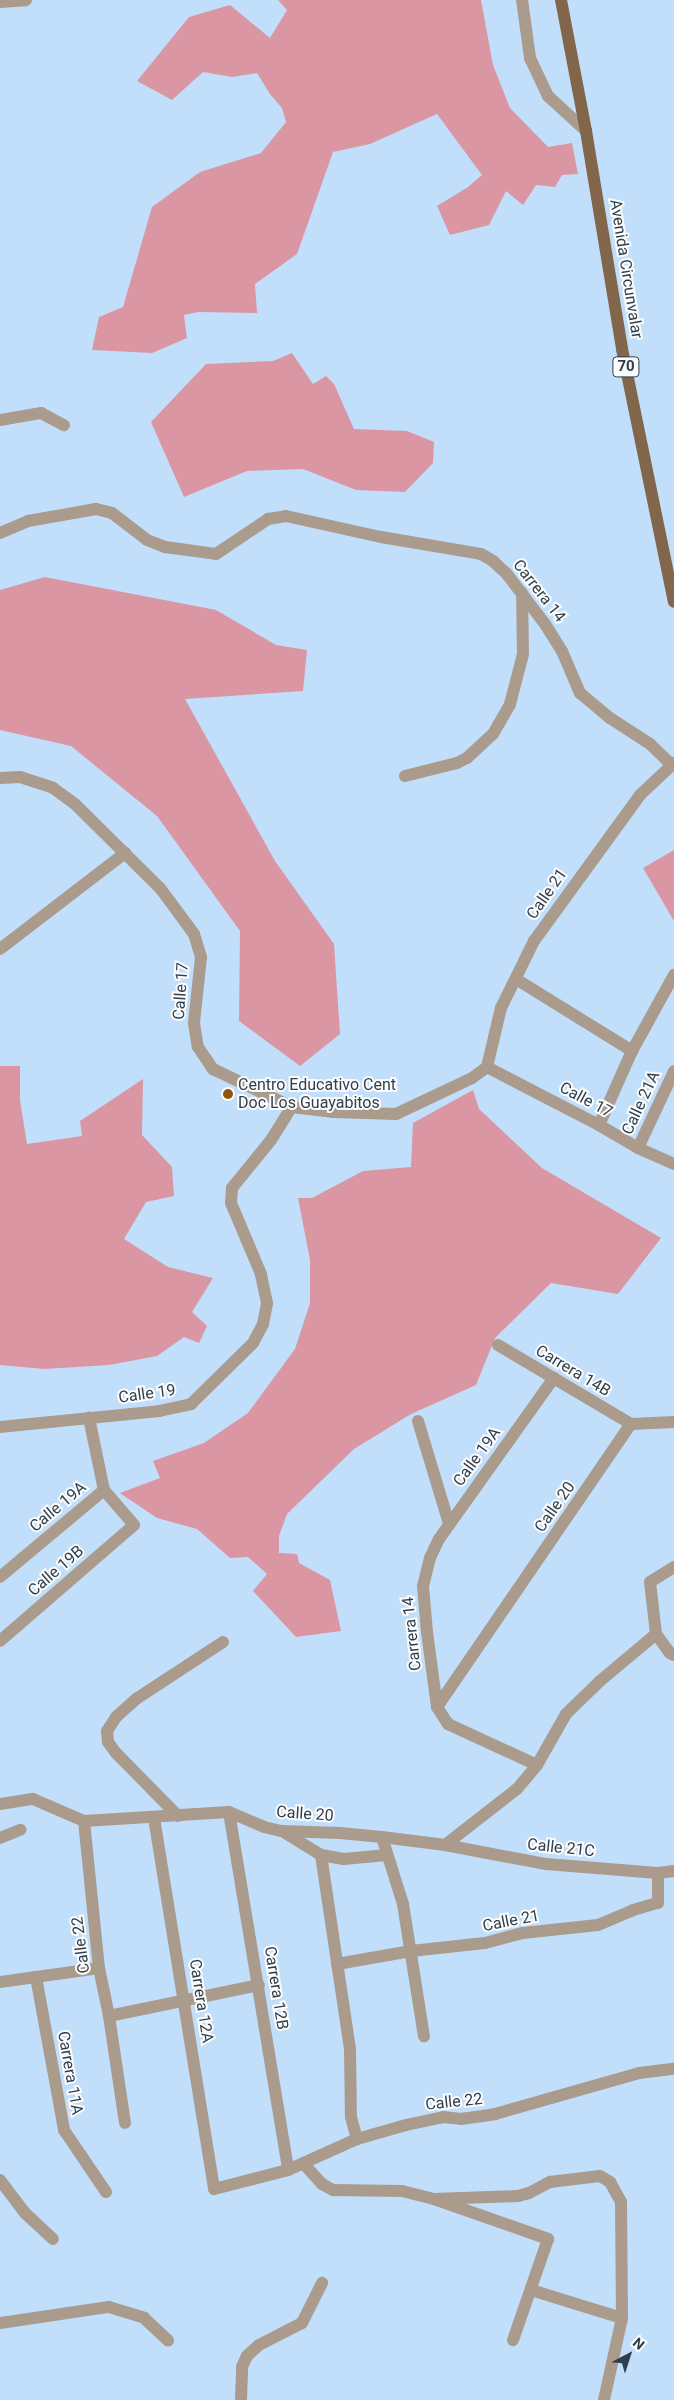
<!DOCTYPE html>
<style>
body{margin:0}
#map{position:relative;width:674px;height:2400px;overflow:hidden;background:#c1dffa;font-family:Roboto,sans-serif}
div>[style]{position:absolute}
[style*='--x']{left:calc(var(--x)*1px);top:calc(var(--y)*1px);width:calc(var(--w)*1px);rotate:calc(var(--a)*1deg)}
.green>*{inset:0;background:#da96a3}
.minor>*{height:12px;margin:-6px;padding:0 6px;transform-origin:6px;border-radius:6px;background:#ab9b8d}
.primary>*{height:12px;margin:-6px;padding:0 6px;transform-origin:6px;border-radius:6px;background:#82664b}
.dots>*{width:14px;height:14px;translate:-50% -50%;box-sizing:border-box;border:2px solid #fcfcfc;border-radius:50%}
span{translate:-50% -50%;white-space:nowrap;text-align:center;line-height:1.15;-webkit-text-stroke:4px #fcfcfc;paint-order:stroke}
.shield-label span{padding:1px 4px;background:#fcfcfc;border:1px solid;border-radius:4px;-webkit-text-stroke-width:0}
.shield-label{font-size:15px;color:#2f3f4c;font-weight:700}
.street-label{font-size:16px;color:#2f3f4c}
.poi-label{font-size:16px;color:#2f3f4c}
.left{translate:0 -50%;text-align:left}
.north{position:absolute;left:604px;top:2330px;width:50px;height:50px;-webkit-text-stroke:4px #fcfcfc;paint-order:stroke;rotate:40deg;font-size:14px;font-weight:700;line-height:20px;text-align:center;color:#2f3f4c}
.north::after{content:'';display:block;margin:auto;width:18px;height:22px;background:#2f3f4c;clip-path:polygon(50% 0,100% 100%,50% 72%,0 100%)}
</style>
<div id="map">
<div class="green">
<div style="clip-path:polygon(278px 0,481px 0,493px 65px,510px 108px,548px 147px,572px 143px,578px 174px,562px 175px,555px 187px,536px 185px,523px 205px,506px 191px,489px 225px,450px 235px,437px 206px,468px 187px,482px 175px,437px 114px,370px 144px,333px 152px,297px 254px,255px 284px,257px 313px,198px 312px,184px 315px,187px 338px,152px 353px,92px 350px,99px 317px,123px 307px,152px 207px,200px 172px,261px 153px,286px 122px,282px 108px,270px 94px,257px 73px,232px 77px,203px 72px,172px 100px,137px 81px,189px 17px,230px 5px,270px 38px,287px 10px)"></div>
<div style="clip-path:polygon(292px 353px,313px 384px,326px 376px,334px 384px,354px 429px,407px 431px,434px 442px,433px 463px,405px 492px,356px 490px,303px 469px,247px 471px,184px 497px,151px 422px,206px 364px,273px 361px)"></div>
<div style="clip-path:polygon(45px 577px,216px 610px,276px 645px,307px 650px,303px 691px,185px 699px,275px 861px,334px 944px,340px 1034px,300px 1066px,239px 1021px,240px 931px,157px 816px,71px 746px,0 730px,0 590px)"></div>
<div style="clip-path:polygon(674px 850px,674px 921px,643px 868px)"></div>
<div style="clip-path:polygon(0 1066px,20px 1066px,20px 1100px,27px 1144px,82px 1136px,80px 1121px,143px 1079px,142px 1135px,172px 1167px,174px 1196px,146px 1202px,124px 1239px,168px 1267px,213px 1278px,192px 1312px,207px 1326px,199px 1343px,184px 1337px,157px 1356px,109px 1365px,44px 1369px,0 1365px)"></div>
<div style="clip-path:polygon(473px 1090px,479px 1109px,542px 1168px,661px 1238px,618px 1294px,551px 1283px,495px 1338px,476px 1385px,411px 1414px,354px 1449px,287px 1514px,279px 1536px,279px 1553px,297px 1554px,299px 1563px,330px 1580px,341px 1631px,296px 1637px,253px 1591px,267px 1574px,248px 1557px,230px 1558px,197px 1529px,157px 1518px,120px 1493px,160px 1478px,153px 1461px,204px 1443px,248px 1413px,295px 1349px,310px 1303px,310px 1260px,298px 1198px,312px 1198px,363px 1171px,411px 1167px,413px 1123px)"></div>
</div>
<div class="minor">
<div style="--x:522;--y:0;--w:59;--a:82.1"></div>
<div style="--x:530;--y:58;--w:42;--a:64.7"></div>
<div style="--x:548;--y:96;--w:52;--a:42.6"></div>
<div style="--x:0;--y:2;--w:26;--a:-4"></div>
<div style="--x:0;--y:420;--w:42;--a:-9.7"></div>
<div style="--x:41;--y:413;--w:26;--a:28"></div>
<div style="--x:0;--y:533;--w:30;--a:-23"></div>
<div style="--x:28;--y:521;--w:69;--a:-10"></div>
<div style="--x:96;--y:509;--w:16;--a:14"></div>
<div style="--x:112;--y:513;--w:44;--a:37.6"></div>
<div style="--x:147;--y:540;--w:19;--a:21"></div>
<div style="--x:165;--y:547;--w:51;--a:7.8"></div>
<div style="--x:216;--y:554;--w:63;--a:-33.9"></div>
<div style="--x:268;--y:519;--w:18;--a:-9"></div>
<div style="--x:286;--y:516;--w:97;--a:12.5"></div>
<div style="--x:381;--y:537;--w:101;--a:9.6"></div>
<div style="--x:481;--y:554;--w:14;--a:30"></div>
<div style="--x:493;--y:561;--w:18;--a:43"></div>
<div style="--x:506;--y:573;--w:64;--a:52.6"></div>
<div style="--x:545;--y:624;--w:32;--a:58"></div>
<div style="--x:562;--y:651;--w:46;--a:66.8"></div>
<div style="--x:580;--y:693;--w:39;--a:40"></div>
<div style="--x:610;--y:718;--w:48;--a:33"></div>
<div style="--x:650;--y:744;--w:29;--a:44"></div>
<div style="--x:405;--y:776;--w:54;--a:-14"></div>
<div style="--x:457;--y:763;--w:11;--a:-27"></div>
<div style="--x:467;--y:758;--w:35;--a:-43"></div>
<div style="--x:493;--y:734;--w:34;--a:-60"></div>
<div style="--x:510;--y:704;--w:52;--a:-75.4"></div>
<div style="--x:523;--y:654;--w:61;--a:-90.9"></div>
<div style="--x:0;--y:778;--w:20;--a:-3"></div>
<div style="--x:20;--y:777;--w:35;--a:18"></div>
<div style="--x:53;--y:788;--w:27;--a:36"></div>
<div style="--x:75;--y:804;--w:120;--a:44.7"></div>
<div style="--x:160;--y:888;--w:57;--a:53.5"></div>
<div style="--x:194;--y:934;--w:24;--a:73"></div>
<div style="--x:201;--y:957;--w:66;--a:96.1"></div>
<div style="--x:194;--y:1023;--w:24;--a:81"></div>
<div style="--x:198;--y:1047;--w:27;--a:56"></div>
<div style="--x:213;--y:1069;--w:88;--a:25.7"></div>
<div style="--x:292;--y:1107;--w:42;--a:6.8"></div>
<div style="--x:334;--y:1112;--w:62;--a:1.8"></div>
<div style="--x:396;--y:1114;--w:84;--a:-25.3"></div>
<div style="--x:472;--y:1078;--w:19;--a:-36"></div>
<div style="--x:487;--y:1067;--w:126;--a:27.4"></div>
<div style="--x:599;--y:1125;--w:45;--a:30.5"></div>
<div style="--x:638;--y:1148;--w:39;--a:24"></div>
<div style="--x:0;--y:949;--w:158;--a:-37.5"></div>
<div style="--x:516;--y:979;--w:137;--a:31.8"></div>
<div style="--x:487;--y:1067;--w:61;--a:-76.7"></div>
<div style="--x:501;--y:1008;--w:75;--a:-63.8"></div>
<div style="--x:534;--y:941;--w:180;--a:-54"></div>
<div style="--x:640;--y:795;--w:47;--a:-43.3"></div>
<div style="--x:599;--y:1125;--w:81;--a:-66"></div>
<div style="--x:632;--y:1051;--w:87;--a:-61.1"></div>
<div style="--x:638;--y:1148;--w:85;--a:-64.9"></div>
<div style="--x:498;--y:1345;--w:155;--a:30.7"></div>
<div style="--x:418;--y:1421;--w:108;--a:73.2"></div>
<div style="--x:631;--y:1424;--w:43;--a:-2.7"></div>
<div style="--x:0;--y:1427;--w:160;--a:-5.7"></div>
<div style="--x:159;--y:1411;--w:33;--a:-12"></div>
<div style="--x:191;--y:1404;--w:87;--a:-44.5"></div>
<div style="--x:253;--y:1343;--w:21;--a:-62"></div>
<div style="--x:263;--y:1324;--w:21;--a:-79"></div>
<div style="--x:267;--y:1303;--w:30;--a:-102"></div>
<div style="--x:261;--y:1274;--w:77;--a:-112.9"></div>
<div style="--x:231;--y:1203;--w:15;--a:-86"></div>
<div style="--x:232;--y:1188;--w:62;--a:-50.9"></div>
<div style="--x:271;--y:1140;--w:39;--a:-58"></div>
<div style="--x:674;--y:1567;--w:28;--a:148"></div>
<div style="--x:650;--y:1582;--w:52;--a:83.4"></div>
<div style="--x:656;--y:1634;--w:24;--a:54"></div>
<div style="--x:670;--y:1653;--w:4;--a:27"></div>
<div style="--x:0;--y:1577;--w:136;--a:-39.9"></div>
<div style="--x:0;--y:1641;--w:177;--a:-40.9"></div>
<div style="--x:134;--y:1525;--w:46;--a:-130.6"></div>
<div style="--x:104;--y:1490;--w:74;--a:-101.8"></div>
<div style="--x:437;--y:1707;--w:343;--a:-55.6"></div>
<div style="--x:537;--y:1765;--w:98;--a:-155.3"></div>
<div style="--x:448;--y:1724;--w:20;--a:-123"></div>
<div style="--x:437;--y:1707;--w:76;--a:-97.6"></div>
<div style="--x:427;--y:1632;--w:46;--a:-95"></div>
<div style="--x:423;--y:1586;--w:29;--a:-76"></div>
<div style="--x:430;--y:1558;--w:21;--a:-65"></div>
<div style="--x:439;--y:1539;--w:198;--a:-54.5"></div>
<div style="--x:0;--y:1804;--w:33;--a:-9"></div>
<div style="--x:33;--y:1799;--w:56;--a:23.3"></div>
<div style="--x:84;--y:1821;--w:145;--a:-3.6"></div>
<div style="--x:229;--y:1812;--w:38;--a:23"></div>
<div style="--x:264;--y:1827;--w:18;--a:13"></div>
<div style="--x:282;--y:1831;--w:58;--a:2"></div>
<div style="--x:340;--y:1833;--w:42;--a:5.4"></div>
<div style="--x:382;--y:1837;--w:70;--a:72.6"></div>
<div style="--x:403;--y:1904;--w:134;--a:81"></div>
<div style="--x:229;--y:1812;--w:363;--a:80.6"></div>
<div style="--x:178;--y:1816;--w:88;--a:-134.5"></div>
<div style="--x:116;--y:1753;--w:14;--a:-126"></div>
<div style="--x:108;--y:1742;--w:11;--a:-95"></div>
<div style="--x:107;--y:1731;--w:17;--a:-57"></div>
<div style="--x:116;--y:1717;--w:27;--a:-42"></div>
<div style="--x:136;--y:1699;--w:104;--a:-33.2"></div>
<div style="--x:154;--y:1818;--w:376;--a:80.8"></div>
<div style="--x:214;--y:2189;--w:76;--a:-14.4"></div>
<div style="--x:288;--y:2170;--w:76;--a:-24.2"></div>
<div style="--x:357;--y:2139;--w:51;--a:-15.9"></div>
<div style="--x:406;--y:2125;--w:38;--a:-12"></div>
<div style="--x:443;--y:2117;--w:18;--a:6"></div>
<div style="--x:461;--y:2119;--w:34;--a:-8"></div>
<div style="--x:495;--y:2114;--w:150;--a:-15.9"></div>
<div style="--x:639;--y:2073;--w:35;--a:-7"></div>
<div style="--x:84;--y:1821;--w:148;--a:84.2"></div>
<div style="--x:99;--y:1968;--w:49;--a:78.2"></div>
<div style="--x:109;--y:2016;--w:108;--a:81.5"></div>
<div style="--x:282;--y:1831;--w:46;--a:31.6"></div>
<div style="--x:321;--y:1855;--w:23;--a:10"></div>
<div style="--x:344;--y:1859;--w:43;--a:-5.3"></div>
<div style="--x:382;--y:1837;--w:64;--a:7.2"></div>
<div style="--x:445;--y:1845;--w:103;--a:10.7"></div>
<div style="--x:546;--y:1864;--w:112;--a:4.6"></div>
<div style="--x:658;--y:1873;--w:16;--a:-7"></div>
<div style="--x:0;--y:1838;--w:22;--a:-22"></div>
<div style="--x:445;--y:1845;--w:91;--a:-37.9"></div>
<div style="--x:517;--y:1789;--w:31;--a:-50"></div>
<div style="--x:537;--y:1765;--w:59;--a:-60.4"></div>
<div style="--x:566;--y:1714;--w:47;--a:-44.1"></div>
<div style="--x:600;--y:1681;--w:73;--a:-40"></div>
<div style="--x:321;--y:1855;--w:196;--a:81.5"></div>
<div style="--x:350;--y:2049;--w:68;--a:89.2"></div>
<div style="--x:351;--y:2117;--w:23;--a:75"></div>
<div style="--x:337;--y:1964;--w:75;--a:-10"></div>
<div style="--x:411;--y:1951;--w:74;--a:-6.2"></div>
<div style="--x:485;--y:1943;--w:39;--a:-15"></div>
<div style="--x:523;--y:1933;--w:75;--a:-6.1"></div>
<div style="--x:598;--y:1925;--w:38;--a:-23"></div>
<div style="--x:633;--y:1910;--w:26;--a:-16"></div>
<div style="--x:658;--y:1903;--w:30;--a:-90"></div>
<div style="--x:36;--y:1977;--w:156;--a:79.6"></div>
<div style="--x:64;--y:2130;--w:75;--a:55.9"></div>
<div style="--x:0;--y:1982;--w:100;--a:-8"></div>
<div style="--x:109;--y:2016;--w:153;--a:-11.7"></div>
<div style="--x:303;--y:2163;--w:28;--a:48"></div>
<div style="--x:322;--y:2184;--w:13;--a:29"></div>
<div style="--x:333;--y:2190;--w:69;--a:0.8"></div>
<div style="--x:402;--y:2191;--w:33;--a:14"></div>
<div style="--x:434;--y:2199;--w:121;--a:19.3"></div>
<div style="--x:548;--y:2239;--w:107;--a:109.1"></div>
<div style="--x:0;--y:2180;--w:41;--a:52.9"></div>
<div style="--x:25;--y:2213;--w:38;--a:43"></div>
<div style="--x:434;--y:2199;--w:84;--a:-2"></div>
<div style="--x:518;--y:2196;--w:11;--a:-15"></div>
<div style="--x:529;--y:2193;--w:24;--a:-28"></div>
<div style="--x:550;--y:2182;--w:50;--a:-6.8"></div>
<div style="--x:600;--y:2176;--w:12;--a:31"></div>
<div style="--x:610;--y:2182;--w:23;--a:61"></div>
<div style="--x:621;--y:2202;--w:116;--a:89.5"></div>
<div style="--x:622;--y:2318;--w:84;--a:102.4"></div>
<div style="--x:531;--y:2290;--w:95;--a:17.1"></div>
<div style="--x:0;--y:2323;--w:110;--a:-8.4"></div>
<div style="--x:109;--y:2307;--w:37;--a:17"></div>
<div style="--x:144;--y:2318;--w:33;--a:43"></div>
<div style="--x:241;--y:2400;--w:33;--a:-88"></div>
<div style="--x:242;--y:2367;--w:12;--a:-66"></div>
<div style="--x:247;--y:2356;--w:16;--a:-43"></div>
<div style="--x:259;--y:2345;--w:48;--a:-27.1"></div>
<div style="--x:302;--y:2323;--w:45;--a:-63.4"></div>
</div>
<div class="primary">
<div style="--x:561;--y:0;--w:133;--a:79.2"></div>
<div style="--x:586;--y:131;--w:221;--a:80.6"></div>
<div style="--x:622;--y:349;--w:258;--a:78.4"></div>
</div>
<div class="dots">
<div style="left:228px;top:1094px;background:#8e560c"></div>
</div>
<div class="shield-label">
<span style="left:626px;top:367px">70</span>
</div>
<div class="street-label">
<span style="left:626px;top:269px;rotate:81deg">Avenida Circunvalar</span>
<span style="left:539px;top:591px;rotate:52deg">Carrera 14</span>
<span style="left:547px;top:894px;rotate:-55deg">Calle 21</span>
<span style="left:181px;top:991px;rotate:-86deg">Calle 17</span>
<span style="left:586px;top:1100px;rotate:28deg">Calle 17</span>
<span style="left:641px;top:1103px;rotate:-65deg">Calle 21A</span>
<span style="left:573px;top:1371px;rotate:31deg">Carrera 14B</span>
<span style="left:147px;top:1394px;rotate:-8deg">Calle 19</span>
<span style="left:477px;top:1457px;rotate:-54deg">Calle 19A</span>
<span style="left:58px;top:1507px;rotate:-40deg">Calle 19A</span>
<span style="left:555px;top:1507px;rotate:-55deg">Calle 20</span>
<span style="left:56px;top:1571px;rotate:-41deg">Calle 19B</span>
<span style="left:412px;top:1634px;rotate:-96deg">Carrera 14</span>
<span style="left:305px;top:1814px;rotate:4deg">Calle 20</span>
<span style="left:561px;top:1848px;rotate:6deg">Calle 21C</span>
<span style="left:511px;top:1921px;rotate:-11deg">Calle 21</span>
<span style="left:81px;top:1945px;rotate:-97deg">Calle 22</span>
<span style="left:276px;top:1988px;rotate:81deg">Carrera 12B</span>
<span style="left:201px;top:2001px;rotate:81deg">Carrera 12A</span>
<span style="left:70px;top:2073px;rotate:80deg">Carrera 11A</span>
<span style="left:454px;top:2102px;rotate:-6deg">Calle 22</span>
</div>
<div class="poi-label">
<span class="left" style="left:238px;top:1094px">Centro Educativo Cent<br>Doc Los Guayabitos</span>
</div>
<div class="north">N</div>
</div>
